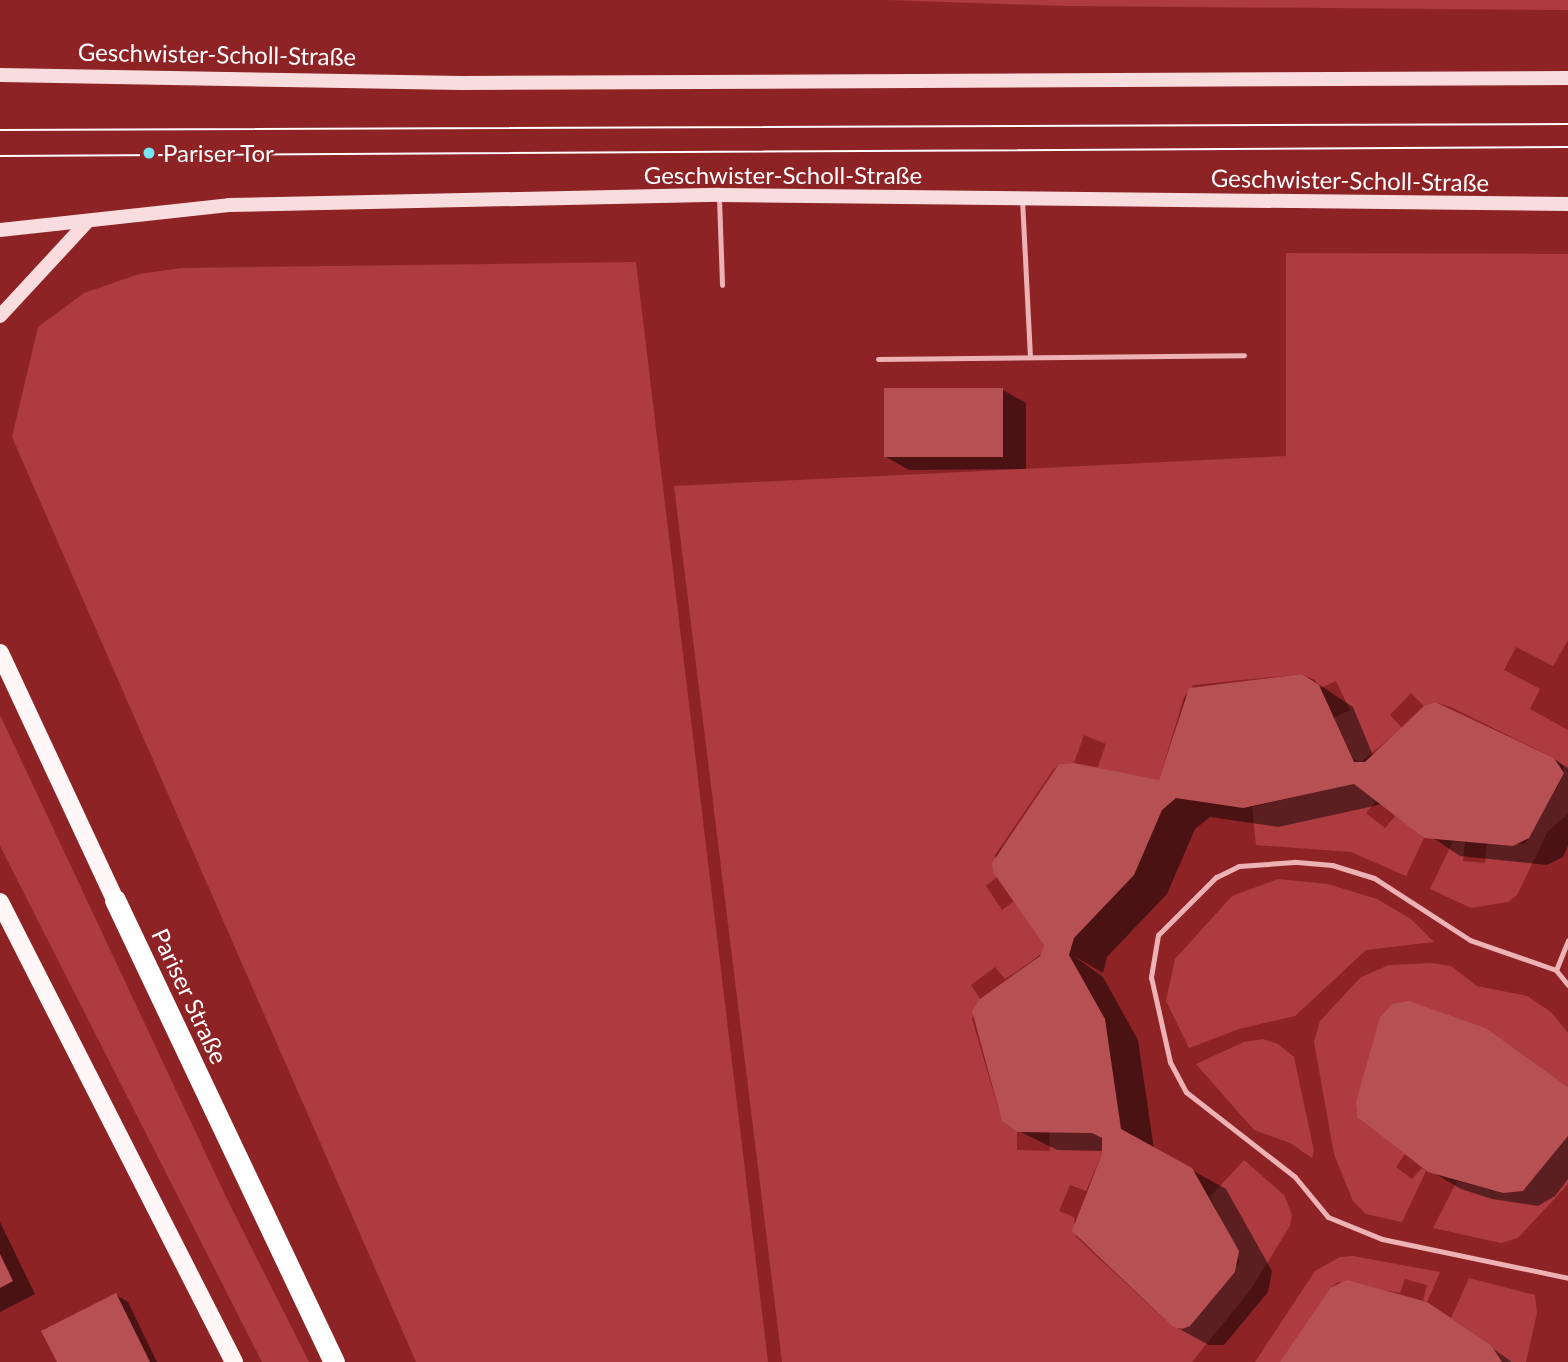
<!DOCTYPE html>
<meta charset="utf-8">
<style>
body{margin:0}
#map{position:relative;width:1568px;height:1362px;overflow:hidden;background:#8e2326;font-family:Lato,sans-serif}
div>[style]{position:absolute}
[style*='--x']{left:calc(var(--x)*1px);top:calc(var(--y)*1px);width:calc(var(--w)*1px);rotate:calc(var(--a)*1deg)}
.green>*{inset:0;background:#ad3b3f}
.shadow>*{inset:0;background:#0007}
.building>*{inset:0;background:#b75053;transform-origin:0 0}
.lane>*{height:5px;margin:-2.5px;padding:0 2.5px;transform-origin:2.5px;border-radius:2.5px;background:#ecb2b4}
.secondary>*{height:14px;margin:-7px;padding:0 7px;transform-origin:7px;border-radius:7px;background:#f9ddde}
.primary>*{height:18px;margin:-9px;padding:0 9px;transform-origin:9px;border-radius:9px;background:#fff7f7}
.highway>*{height:21px;margin:-10.5px;padding:0 10.5px;transform-origin:10.5px;border-radius:10.5px;background:#fff}
.tram>*{height:2px;margin:-1px;padding:0 1px;transform-origin:1px;border-radius:1px;background:#fff}
.dots>*{width:19px;height:19px;translate:-50% -50%;box-sizing:border-box;border:4px solid #8e2326;border-radius:50%}
span{translate:-50% -50%;white-space:nowrap;text-align:center;line-height:1.15;-webkit-text-stroke:5px #8e2326;paint-order:stroke}
.street-label{font-size:24px;color:#fff}
.poi-label{font-size:24px;color:#fff}
.left{translate:0 -50%;text-align:left}
</style>
<div id="map">
<div class="green">
<div style="clip-path:polygon(886px 0,1568px 0,1568px 10px,1067px 6px)"></div>
<div style="clip-path:polygon(1286px 253px,1568px 254px,1568px 640px,1553px 666px,1516px 647px,1504px 670px,1540px 689px,1530px 709px,1568px 730px,1568px 814px,1548px 831px,1517px 895px,1508px 902px,1471px 908px,1430px 889px,1453px 841px,1465px 842px,1463px 861px,1485px 863px,1487px 844px,1525px 844px,1562px 778px,1564px 767px,1554px 758px,1451px 707px,1435px 702px,1424px 706px,1411px 693px,1390px 715px,1402px 728px,1360px 763px,1349px 755px,1333px 718px,1350px 710px,1336px 681px,1320px 688px,1315px 680px,1302px 674px,1193px 685px,1184px 697px,1159px 780px,1097px 769px,1106px 744px,1084px 735px,1074px 763px,1059px 764px,1053px 770px,995px 855px,997px 877px,986px 886px,1002px 910px,1014px 901px,1044px 945px,1040px 956px,1005px 979px,995px 967px,971px 985px,980px 999px,972px 1019px,1002px 1121px,1017px 1132px,1017px 1150px,1050px 1151px,1049px 1132px,1092px 1133px,1102px 1138px,1102px 1154px,1086px 1191px,1070px 1185px,1059px 1211px,1074px 1217px,1076px 1237px,1173px 1327px,1190px 1326px,1240px 1262px,1210px 1197px,1244px 1160px,1284px 1195px,1292px 1215px,1290px 1226px,1251px 1289px,1192px 1362px,782px 1362px,674px 486px,1286px 456px)"></div>
<div style="clip-path:polygon(636px 262px,768px 1362px,416px 1362px,12px 437px,38px 327px,84px 293px,139px 274px,181px 268px)"></div>
<div style="clip-path:polygon(0 715px,227px 1199px,309px 1362px,262px 1362px,0 846px)"></div>
<div style="clip-path:polygon(1354px 784px,1377px 800px,1366px 813px,1385px 828px,1396px 815px,1424px 838px,1406px 876px,1351px 852px,1256px 845px,1252px 807px)"></div>
<div style="clip-path:polygon(1278px 879px,1328px 884px,1377px 899px,1411px 919px,1434px 942px,1366px 950px,1295px 1016px,1239px 1029px,1189px 1048px,1166px 1001px,1175px 959px,1232px 896px)"></div>
<div style="clip-path:polygon(1431px 963px,1451px 966px,1477px 986px,1527px 996px,1551px 1012px,1568px 1033px,1568px 1087px,1486px 1028px,1411px 1002px,1392px 1004px,1380px 1017px,1356px 1109px,1362px 1121px,1405px 1154px,1396px 1167px,1412px 1179px,1422px 1168px,1426px 1171px,1402px 1222px,1366px 1214px,1353px 1201px,1334px 1154px,1314px 1042px,1320px 1021px,1361px 977px,1389px 965px)"></div>
<div style="clip-path:polygon(1263px 1039px,1278px 1044px,1294px 1057px,1314px 1151px,1312px 1158px,1290px 1143px,1254px 1130px,1196px 1064px,1244px 1042px)"></div>
<div style="clip-path:polygon(1568px 1136px,1568px 1184px,1518px 1238px,1501px 1243px,1433px 1228px,1457px 1181px,1503px 1193px,1523px 1191px)"></div>
<div style="clip-path:polygon(1353px 1256px,1440px 1272px,1427px 1302px,1423px 1300px,1427px 1285px,1405px 1279px,1400px 1293px,1338px 1282px,1330px 1288px,1281px 1362px,1255px 1362px,1315px 1271px,1340px 1257px)"></div>
<div style="clip-path:polygon(1469px 1278px,1535px 1295px,1537px 1313px,1526px 1362px,1502px 1362px,1491px 1345px,1451px 1318px)"></div>
</div>
<div class="shadow">
<div style="clip-path:polygon(1003px 390px,1026px 403px,1026px 469px,909px 470px,886px 457px,885px 391px)"></div>
<div style="clip-path:polygon(1309px 678px,1353px 707px,1374px 758px,1554px 759px,1568px 768px,1568px 846px,1563px 857px,1547px 865px,1460px 856px,1383px 804px,1278px 827px,1210px 817px,1195px 829px,1167px 894px,1107px 957px,1103px 973px,1074px 956px,1103px 977px,1138px 1040px,1154px 1149px,1226px 1189px,1272px 1271px,1268px 1292px,1224px 1345px,1209px 1345px,1174px 1326px,1104px 1151px,1057px 1150px,1009px 1126px,974px 1019px,976px 1005px,1045px 951px,1042px 937px,995px 871px,996px 856px,1060px 766px,1160px 782px,1185px 698px,1194px 687px)"></div>
<div style="clip-path:polygon(1495px 1036px,1568px 1088px,1568px 1179px,1555px 1196px,1538px 1206px,1492px 1199px,1461px 1189px,1427px 1169px)"></div>
<div style="clip-path:polygon(0 1222px,35px 1294px,0 1312px)"></div>
<div style="clip-path:polygon(116px 1295px,128px 1302px,157px 1362px,59px 1362px)"></div>
<div style="clip-path:polygon(1472px 1334px,1512px 1362px,1285px 1362px)"></div>
</div>
<div class="building">
<div style="left:1003px;top:388px;width:69px;height:119px;rotate:90deg"></div>
<div style="clip-path:polygon(1302px 674px,1319px 685px,1354px 762px,1365px 762px,1424px 706px,1435px 702px,1554px 758px,1564px 773px,1529px 838px,1513px 846px,1424px 838px,1354px 784px,1243px 808px,1176px 798px,1162px 810px,1134px 875px,1074px 938px,1069px 955px,1105px 1019px,1121px 1129px,1192px 1168px,1239px 1251px,1235px 1272px,1190px 1326px,1182px 1329px,1173px 1327px,1072px 1231px,1102px 1154px,1102px 1138px,1092px 1133px,1017px 1132px,1002px 1121px,972px 1011px,980px 999px,1040px 956px,1044px 945px,993px 872px,992px 863px,1059px 764px,1074px 763px,1159px 780px,1189px 688px)"></div>
<div style="clip-path:polygon(1409px 1001px,1486px 1028px,1568px 1087px,1568px 1136px,1523px 1191px,1503px 1193px,1428px 1172px,1357px 1117px,1356px 1102px,1380px 1017px,1392px 1004px)"></div>
<div style="clip-path:polygon(0 1254px,13px 1281px,0 1288px)"></div>
<div style="clip-path:polygon(1347px 1280px,1427px 1302px,1491px 1345px,1502px 1362px,1280px 1362px,1330px 1288px)"></div>
<div style="clip-path:polygon(116px 1293px,150px 1362px,57px 1362px,41px 1331px)"></div>
</div>
<div class="lane">
<div style="--x:719;--y:198;--w:87;--a:88"></div>
<div style="--x:1022;--y:199;--w:158;--a:87.1"></div>
<div style="--x:878;--y:359;--w:366;--a:-0.6"></div>
<div style="--x:1556;--y:970;--w:32;--a:-68"></div>
<div style="--x:1568;--y:985;--w:19;--a:-129"></div>
<div style="--x:1556;--y:970;--w:91;--a:-160.8"></div>
<div style="--x:1470;--y:940;--w:114;--a:-147.1"></div>
<div style="--x:1374;--y:878;--w:44;--a:-162.8"></div>
<div style="--x:1332;--y:865;--w:38;--a:-175"></div>
<div style="--x:1294;--y:862;--w:55;--a:175.8"></div>
<div style="--x:1239;--y:866;--w:25;--a:154"></div>
<div style="--x:1216;--y:877;--w:82;--a:135"></div>
<div style="--x:1158;--y:935;--w:43;--a:99.5"></div>
<div style="--x:1151;--y:977;--w:87;--a:77.4"></div>
<div style="--x:1170;--y:1062;--w:34;--a:62"></div>
<div style="--x:1186;--y:1092;--w:138;--a:37.9"></div>
<div style="--x:1295;--y:1177;--w:52;--a:50.5"></div>
<div style="--x:1328;--y:1217;--w:58;--a:22.2"></div>
<div style="--x:1382;--y:1239;--w:190;--a:11.8"></div>
</div>
<div class="secondary">
<div style="--x:0;--y:75;--w:462;--a:1"></div>
<div style="--x:462;--y:83;--w:1106;--a:-0.26"></div>
<div style="--x:0;--y:230;--w:230;--a:-6.2"></div>
<div style="--x:229;--y:205;--w:490;--a:-1.2"></div>
<div style="--x:719;--y:195;--w:849;--a:0.61"></div>
<div style="--x:0;--y:316;--w:129;--a:-47.2"></div>
</div>
<div class="primary">
<div style="--x:0;--y:653;--w:272;--a:65"></div>
<div style="--x:0;--y:902;--w:516;--a:63.04"></div>
</div>
<div class="highway">
<div style="--x:115;--y:900;--w:511;--a:64.64"></div>
</div>
<div class="tram">
<div style="--x:0;--y:130;--w:1568;--a:-0.22"></div>
<div style="--x:0;--y:156;--w:1568;--a:-0.33"></div>
</div>
<div class="dots">
<div style="left:149px;top:153px;background:#74e7f7"></div>
</div>
<div class="street-label">
<span style="left:217px;top:54px;rotate:1deg">Geschwister-Scholl-Straße</span>
<span style="left:783px;top:175px">Geschwister-Scholl-Straße</span>
<span style="left:1350px;top:180px;rotate:1deg">Geschwister-Scholl-Straße</span>
<span style="left:190px;top:996px;rotate:65deg">Pariser Straße</span>
</div>
<div class="poi-label">
<span class="left" style="left:163px;top:153px">Pariser Tor</span>
</div>
</div>
